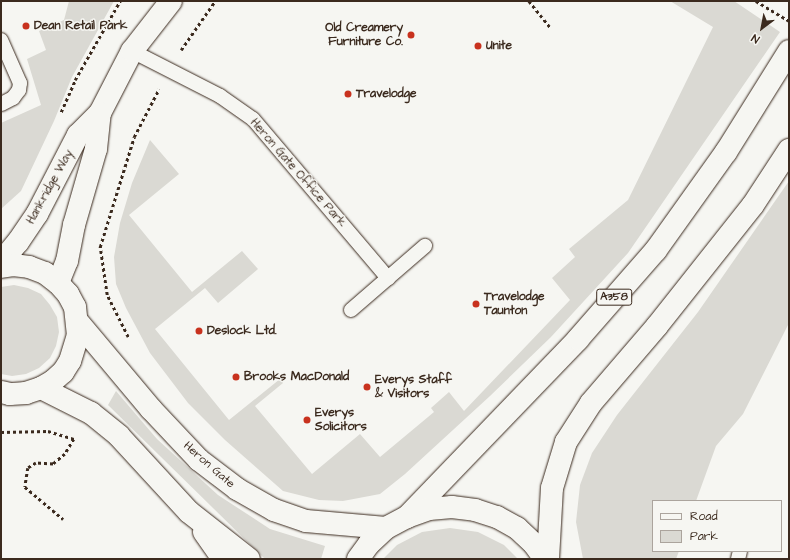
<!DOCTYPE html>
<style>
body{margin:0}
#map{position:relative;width:790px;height:560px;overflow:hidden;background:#f6f6f2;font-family:"Architects Daughter",sans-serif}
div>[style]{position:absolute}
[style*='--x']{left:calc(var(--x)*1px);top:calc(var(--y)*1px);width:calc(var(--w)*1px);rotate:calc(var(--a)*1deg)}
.green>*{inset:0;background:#dad9d3}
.path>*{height:2.5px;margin-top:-1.25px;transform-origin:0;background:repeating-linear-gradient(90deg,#3b2a1e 0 3px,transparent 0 6px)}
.roads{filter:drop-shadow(0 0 1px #3b2a1e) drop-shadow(0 0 1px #3b2a1e)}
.lane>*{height:14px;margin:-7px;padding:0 7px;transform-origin:7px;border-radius:7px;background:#f6f6f2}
.street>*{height:22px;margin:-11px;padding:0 11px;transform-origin:11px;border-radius:11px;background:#f6f6f2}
.primary>*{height:22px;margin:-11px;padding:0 11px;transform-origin:11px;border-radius:11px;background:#f6f6f2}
.dots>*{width:11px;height:11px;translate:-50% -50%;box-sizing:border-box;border:2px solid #f6f6f2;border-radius:50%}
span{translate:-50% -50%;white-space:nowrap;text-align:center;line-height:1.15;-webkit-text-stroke:3px #f6f6f2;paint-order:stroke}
.shield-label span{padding:1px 3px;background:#f6f6f2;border:1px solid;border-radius:3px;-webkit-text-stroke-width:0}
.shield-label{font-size:11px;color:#3b2a1e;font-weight:700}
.poi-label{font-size:12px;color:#3b2a1e;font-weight:700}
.left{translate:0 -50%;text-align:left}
.right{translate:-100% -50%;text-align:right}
.street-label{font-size:12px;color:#3b2a1e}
.frame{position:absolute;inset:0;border:2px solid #3b2a1e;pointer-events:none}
.legend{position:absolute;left:652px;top:500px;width:130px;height:52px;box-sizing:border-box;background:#f6f6f2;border:1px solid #aba49d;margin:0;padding:5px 7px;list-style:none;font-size:12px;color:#3b2a1e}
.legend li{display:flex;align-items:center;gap:8px;height:20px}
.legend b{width:20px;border:1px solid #aba49d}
.north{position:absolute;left:742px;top:8px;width:40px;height:40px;-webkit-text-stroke:3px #f6f6f2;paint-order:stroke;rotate:212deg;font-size:11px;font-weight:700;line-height:16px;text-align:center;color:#3b2a1e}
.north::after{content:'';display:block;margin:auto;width:14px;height:18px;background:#3b2a1e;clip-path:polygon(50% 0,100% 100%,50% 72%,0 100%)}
</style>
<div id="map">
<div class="green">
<div style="clip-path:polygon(69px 1px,114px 1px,72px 77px,54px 121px,21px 191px,1px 209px,1px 123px,41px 105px,27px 59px,46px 50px,39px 31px,64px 20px)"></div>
<div style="clip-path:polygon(670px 1px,734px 1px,780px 32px,628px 253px,551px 337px,490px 396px,405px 474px,380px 494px,343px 501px,319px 500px,283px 491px,225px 440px,188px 403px,150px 353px,126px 308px,116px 284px,114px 257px,120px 223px,132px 183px,150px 140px,179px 174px,129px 215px,192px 292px,242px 251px,258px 269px,218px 303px,205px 288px,155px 329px,229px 420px,280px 379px,283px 383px,255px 406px,312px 474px,360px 434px,380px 457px,434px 412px,431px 408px,449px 392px,464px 411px,570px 300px,552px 278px,575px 257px,569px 249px,628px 200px,713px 27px)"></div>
<div style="clip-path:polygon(789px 181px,789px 323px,743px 414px,716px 446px,696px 501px,653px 501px,653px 551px,679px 551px,676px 559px,583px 559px,576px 522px,580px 485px,592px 453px,617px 415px,698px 312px)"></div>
<div style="clip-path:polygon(14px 285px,28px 288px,41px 294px,50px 305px,57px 317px,59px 332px,56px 346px,50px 358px,39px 368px,26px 374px,12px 376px,1px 374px,1px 287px)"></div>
<div style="clip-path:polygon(116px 391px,157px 439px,218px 495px,270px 529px,325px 546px,321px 559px,265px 559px,108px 405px)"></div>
<div style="clip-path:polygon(450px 528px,478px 532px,504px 545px,518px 559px,383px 559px,397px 545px,422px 532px)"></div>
</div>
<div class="path">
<div style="--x:529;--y:1;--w:35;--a:51"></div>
<div style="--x:756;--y:1;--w:39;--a:31"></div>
<div style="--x:181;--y:50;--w:60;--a:-55.2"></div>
<div style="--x:61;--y:112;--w:35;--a:-66"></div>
<div style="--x:75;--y:80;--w:91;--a:-60.3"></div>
<div style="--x:128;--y:337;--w:47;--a:-116.6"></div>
<div style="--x:107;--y:295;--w:49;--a:-98.3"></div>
<div style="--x:100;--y:247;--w:115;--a:-72.8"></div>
<div style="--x:134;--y:137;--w:54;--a:-62.5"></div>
<div style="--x:1;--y:432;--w:47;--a:-1.2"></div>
<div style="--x:48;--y:431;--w:27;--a:17"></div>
<div style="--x:74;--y:439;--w:17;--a:121"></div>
<div style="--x:65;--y:454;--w:16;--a:140"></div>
<div style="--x:53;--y:464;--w:17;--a:-177"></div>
<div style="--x:36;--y:463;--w:9;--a:148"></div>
<div style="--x:28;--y:468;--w:19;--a:99"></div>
<div style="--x:25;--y:487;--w:50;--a:40.1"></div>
</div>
<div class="roads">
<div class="lane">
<div style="--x:1;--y:40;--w:47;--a:66.2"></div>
<div style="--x:20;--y:83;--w:7;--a:98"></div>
<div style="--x:19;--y:90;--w:10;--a:127"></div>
<div style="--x:13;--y:98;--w:13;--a:153"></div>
<div style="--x:132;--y:51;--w:99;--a:27.1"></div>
<div style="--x:220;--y:96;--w:40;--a:34.9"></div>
<div style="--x:253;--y:119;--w:209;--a:49.7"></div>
<div style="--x:351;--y:310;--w:98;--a:-40.9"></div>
<div style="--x:738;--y:559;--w:8;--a:-76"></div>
</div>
<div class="street">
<div style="--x:1;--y:262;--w:26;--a:-50"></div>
<div style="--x:18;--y:242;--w:34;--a:-56"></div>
<div style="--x:37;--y:214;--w:89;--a:-62.6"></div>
<div style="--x:78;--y:135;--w:31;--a:-45"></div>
<div style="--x:100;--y:113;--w:70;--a:-62.7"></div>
<div style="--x:132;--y:51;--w:63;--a:-52"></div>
<div style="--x:1;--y:267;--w:12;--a:-9"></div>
<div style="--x:13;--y:265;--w:16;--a:7"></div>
<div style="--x:29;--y:267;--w:17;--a:21"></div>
<div style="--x:45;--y:273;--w:16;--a:38"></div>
<div style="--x:58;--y:283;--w:15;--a:48"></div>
<div style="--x:68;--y:294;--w:15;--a:62"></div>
<div style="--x:75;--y:307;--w:28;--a:84"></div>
<div style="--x:78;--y:335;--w:27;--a:107"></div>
<div style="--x:70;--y:361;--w:13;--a:122"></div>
<div style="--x:63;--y:372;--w:13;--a:138"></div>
<div style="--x:53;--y:381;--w:14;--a:150"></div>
<div style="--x:41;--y:388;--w:16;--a:162"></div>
<div style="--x:26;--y:393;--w:16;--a:176"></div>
<div style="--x:10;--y:394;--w:9;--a:-167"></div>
<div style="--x:58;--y:283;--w:24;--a:-68"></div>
<div style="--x:67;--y:261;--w:37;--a:-79"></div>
<div style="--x:74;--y:225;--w:79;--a:-73.9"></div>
<div style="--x:96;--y:149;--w:36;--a:-84"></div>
<div style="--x:78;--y:322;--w:114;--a:50"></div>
<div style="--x:151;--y:409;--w:70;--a:46.7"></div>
<div style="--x:199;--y:460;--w:48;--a:37.3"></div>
<div style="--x:237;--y:489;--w:43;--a:29.6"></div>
<div style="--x:274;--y:510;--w:34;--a:19"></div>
<div style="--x:306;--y:521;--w:80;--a:5"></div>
<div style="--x:41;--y:388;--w:56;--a:26.6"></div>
<div style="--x:91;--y:413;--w:36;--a:39"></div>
<div style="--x:119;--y:436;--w:103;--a:47.4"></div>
<div style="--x:189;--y:512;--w:76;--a:38.1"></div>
<div style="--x:204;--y:532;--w:33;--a:55"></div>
</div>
<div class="primary">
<div style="--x:407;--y:517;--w:247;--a:-46.1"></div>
<div style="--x:578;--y:339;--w:118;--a:-48.8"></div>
<div style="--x:656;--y:250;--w:120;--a:-54.5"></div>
<div style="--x:726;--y:152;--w:119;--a:-58"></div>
<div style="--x:358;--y:559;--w:19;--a:-54"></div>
<div style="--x:369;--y:544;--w:23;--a:-43"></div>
<div style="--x:386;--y:528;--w:24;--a:-28"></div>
<div style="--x:407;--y:517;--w:23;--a:-20"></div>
<div style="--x:429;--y:509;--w:23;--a:-5"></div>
<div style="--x:452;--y:507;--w:23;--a:7"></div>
<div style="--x:475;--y:510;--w:23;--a:18"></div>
<div style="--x:497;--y:517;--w:23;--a:29"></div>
<div style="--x:517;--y:528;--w:23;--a:43"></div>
<div style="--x:534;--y:544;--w:19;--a:54"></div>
<div style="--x:548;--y:559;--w:71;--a:-86.8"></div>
<div style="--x:552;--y:488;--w:48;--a:-73.1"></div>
<div style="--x:566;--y:442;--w:46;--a:-57.3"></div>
<div style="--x:591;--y:403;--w:101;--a:-49.4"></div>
<div style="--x:657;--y:326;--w:154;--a:-51.6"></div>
<div style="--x:753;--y:205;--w:66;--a:-56.8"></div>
</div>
</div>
<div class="dots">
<div style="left:26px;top:26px;background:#c8321e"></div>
<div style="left:411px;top:35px;background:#c8321e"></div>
<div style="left:478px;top:46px;background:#c8321e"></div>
<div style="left:348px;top:94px;background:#c8321e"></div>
<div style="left:476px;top:304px;background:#c8321e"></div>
<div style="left:199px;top:331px;background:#c8321e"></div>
<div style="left:236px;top:377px;background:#c8321e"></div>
<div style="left:367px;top:387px;background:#c8321e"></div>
<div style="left:307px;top:420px;background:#c8321e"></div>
</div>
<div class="shield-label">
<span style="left:614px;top:297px">A358</span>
</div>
<div class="poi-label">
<span class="left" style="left:34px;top:26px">Dean Retail Park</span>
<span class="right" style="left:403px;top:35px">Old Creamery<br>Furniture Co.</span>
<span class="left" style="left:486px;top:46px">Unite</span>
<span class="left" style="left:356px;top:94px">Travelodge</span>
<span class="left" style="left:484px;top:304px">Travelodge<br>Taunton</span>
<span class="left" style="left:207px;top:331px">Deslock Ltd.</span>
<span class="left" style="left:244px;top:377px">Brooks MacDonald</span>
<span class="left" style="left:375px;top:387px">Everys Staff<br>&amp; Visitors</span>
<span class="left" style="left:315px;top:420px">Everys<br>Solicitors</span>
</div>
<div class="street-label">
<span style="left:298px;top:173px;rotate:49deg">Heron Gate Office Park</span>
<span style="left:50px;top:187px;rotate:-61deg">Hankridge Way</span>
<span style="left:209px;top:465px;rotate:41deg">Heron Gate</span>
</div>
<div class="frame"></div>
<ul class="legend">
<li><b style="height:5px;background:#f6f6f2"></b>Road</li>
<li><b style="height:11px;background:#dad9d3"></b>Park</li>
</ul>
<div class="north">N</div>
</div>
